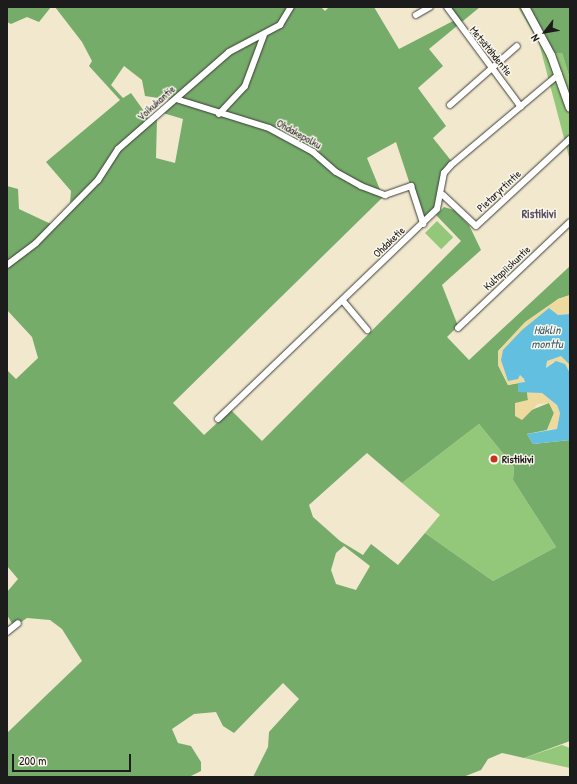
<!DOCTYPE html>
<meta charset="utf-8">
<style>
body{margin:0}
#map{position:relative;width:577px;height:784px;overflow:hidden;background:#f1e8ce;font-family:"Patrick Hand",sans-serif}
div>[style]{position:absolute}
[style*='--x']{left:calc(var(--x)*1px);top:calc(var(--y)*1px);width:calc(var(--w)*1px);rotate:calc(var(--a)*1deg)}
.green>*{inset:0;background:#93c87a;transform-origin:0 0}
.forest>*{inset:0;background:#76ac6a}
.sand>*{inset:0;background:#eeda9e}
.water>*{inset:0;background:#62bfe0}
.roads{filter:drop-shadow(0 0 1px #3c3b37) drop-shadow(0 0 1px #3c3b37)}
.minor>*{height:6px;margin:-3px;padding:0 3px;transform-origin:3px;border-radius:3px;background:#fff}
.major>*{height:8px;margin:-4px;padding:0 4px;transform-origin:4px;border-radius:4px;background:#fff}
.dots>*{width:11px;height:11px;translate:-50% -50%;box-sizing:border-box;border:2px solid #fbf7ec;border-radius:50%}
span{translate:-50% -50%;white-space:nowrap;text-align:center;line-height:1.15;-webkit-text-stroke:3px #fbf7ec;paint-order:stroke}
.street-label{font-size:11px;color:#1c1c1c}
.poi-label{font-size:11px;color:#1c1c1c;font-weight:700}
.left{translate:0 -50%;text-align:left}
.neighbourhood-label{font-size:12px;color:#584f60;font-weight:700}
.water-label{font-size:12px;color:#385d6a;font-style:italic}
.frame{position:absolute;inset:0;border:8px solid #1c1c1c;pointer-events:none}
.north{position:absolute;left:525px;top:12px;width:40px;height:40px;-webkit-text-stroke:3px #fbf7ec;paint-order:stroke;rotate:239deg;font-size:11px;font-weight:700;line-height:16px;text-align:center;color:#1c1c1c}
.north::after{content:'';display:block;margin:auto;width:14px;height:18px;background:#1c1c1c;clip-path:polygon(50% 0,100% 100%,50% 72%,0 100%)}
.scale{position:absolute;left:12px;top:754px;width:119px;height:18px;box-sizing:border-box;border:2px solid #1c1c1c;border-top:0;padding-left:5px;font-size:12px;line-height:14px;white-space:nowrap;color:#1c1c1c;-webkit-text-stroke:3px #fbf7ec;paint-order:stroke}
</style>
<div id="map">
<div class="green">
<div style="clip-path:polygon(518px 7px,529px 7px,553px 53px,562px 53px,570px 79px,570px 161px,539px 43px)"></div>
<div style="left:437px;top:221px;width:23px;height:17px;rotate:45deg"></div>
<div style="clip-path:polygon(479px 424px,514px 467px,513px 480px,556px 547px,493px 581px,425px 533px,440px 515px,402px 483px)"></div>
<div style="clip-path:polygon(562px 745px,570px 748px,570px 768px,524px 758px)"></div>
</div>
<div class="forest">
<div style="clip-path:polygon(7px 7px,51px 7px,39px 22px,27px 17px,11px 24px,7px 22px)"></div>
<div style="clip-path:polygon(55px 7px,290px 7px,279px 24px,228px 51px,172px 100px,145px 96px,142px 80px,124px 66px,111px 85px,123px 98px,131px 93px,151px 121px,117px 149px,97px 179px,70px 203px,71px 191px,46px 162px,120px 100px,89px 66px,92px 61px,82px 42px)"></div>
<div style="clip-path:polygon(evenodd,292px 7px,321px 7px,325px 11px,329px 7px,374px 7px,399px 49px,455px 20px,449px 7px,480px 7px,429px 49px,443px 66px,418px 88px,446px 126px,433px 138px,453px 163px,444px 173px,437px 209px,423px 224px,396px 142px,367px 158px,383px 197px,173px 403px,204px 435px,231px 410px,262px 441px,461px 241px,436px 215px,444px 207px,454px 210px,469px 225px,481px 250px,442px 285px,458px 326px,447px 337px,469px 360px,570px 266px,570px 295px,558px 299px,499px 350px,498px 365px,508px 385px,518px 383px,518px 392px,527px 390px,529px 411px,549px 403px,554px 413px,547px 430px,527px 434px,533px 444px,570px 440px,570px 741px,524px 758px,502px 753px,488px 759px,481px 770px,463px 777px,253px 777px,268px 747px,269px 732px,299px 699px,283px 683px,234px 733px,223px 726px,216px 712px,194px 714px,172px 729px,178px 743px,191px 746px,201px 762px,201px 771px,189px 777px,7px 777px,7px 733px,82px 661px,62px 629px,50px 620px,27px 618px,14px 627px,7px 615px,7px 592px,18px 579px,7px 566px,7px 370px,16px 379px,38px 358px,32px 337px,7px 310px,7px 267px,99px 181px,119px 151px,157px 118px,156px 158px,175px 163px,183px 119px,163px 113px,230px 53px,281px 26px,292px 7px,479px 424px,514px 467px,513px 480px,556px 547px,493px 581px,425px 533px,398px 565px,371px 544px,363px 555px,340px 541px,313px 517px,309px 505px,367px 453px,402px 483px,479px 424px,292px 7px,344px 546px,370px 566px,356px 590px,336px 584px,331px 570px,336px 553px,344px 546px)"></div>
<div style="clip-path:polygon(529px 7px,570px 7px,570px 79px,562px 53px,553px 53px)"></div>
<div style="clip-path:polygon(7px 186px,18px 189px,19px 209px,51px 224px,35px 243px,7px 263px)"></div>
</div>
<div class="sand">
<div style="clip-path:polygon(570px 295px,570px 314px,558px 315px,549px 308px,520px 375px,526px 382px,508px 385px,498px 365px,498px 351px,525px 322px,558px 299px)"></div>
<div style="clip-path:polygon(561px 355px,570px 365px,570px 373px,565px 364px,553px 362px,546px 368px,547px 361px)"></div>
<div style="clip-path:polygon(527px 390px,542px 393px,557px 405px,560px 413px,557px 429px,547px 430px,554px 413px,549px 403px,538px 404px,522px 420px,515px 416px,515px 403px,528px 400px)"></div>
</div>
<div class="water">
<div style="clip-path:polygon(549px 308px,558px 315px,570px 314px,570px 365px,561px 356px,547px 361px,546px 368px,556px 361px,565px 364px,570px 373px,570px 440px,533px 444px,527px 434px,557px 429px,560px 413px,557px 405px,542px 393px,518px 392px,518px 383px,525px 382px,524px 379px,520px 375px,518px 379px,508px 381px,501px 360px,503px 350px,522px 330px)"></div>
</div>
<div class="roads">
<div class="minor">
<div style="--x:447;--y:7;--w:124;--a:53.5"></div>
<div style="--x:416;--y:15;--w:16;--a:-30"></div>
<div style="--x:176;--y:99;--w:97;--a:17.3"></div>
<div style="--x:269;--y:128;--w:50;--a:28.6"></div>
<div style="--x:313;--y:152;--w:30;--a:41"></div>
<div style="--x:336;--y:172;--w:29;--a:29"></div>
<div style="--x:361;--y:186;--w:26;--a:21"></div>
<div style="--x:385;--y:195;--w:28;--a:-19"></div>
<div style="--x:411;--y:186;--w:40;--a:72"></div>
<div style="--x:450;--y:105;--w:89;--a:-41.4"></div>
<div style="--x:219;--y:114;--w:38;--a:-47"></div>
<div style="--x:245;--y:86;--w:54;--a:-69.6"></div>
<div style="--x:443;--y:195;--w:45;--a:43.2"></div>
<div style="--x:476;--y:226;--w:128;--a:-42.8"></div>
<div style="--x:7;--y:265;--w:36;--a:-37"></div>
<div style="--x:36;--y:243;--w:88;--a:-45.5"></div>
<div style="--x:98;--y:180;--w:37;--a:-57"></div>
<div style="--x:118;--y:149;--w:147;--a:-41.1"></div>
<div style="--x:229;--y:52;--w:58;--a:-27.9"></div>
<div style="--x:280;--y:25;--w:21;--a:-59"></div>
<div style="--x:343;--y:301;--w:38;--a:50"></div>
<div style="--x:458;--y:328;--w:154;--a:-43.4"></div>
<div style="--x:218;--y:419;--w:303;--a:-43.8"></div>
<div style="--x:437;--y:209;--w:37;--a:-79"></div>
<div style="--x:444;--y:173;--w:11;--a:-49"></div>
<div style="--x:451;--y:165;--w:141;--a:-40.1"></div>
<div style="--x:7;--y:632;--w:14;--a:-39"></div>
</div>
<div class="major">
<div style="--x:525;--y:7;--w:55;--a:61.6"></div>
<div style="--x:551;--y:55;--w:56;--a:70.3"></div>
</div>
</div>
<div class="dots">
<div style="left:494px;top:459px;background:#c8321e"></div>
</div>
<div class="street-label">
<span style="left:491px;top:51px;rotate:51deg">Metsätähdentie</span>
<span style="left:156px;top:103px;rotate:-42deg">Voikukantie</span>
<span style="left:299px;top:134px;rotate:29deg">Ohdakepolku</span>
<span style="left:499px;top:191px;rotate:-43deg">Pietaryrtintie</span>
<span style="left:389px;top:242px;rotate:-44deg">Ohdaketie</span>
<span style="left:507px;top:268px;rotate:-43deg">Kultapiiskuntie</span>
</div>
<div class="poi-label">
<span class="left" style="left:502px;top:459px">Ristikivi</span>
</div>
<div class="neighbourhood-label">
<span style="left:539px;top:214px">Ristikivi</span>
</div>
<div class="water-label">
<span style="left:547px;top:337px">Häklin<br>monttu</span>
</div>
<div class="frame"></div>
<div class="north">N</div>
<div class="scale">200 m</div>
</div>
